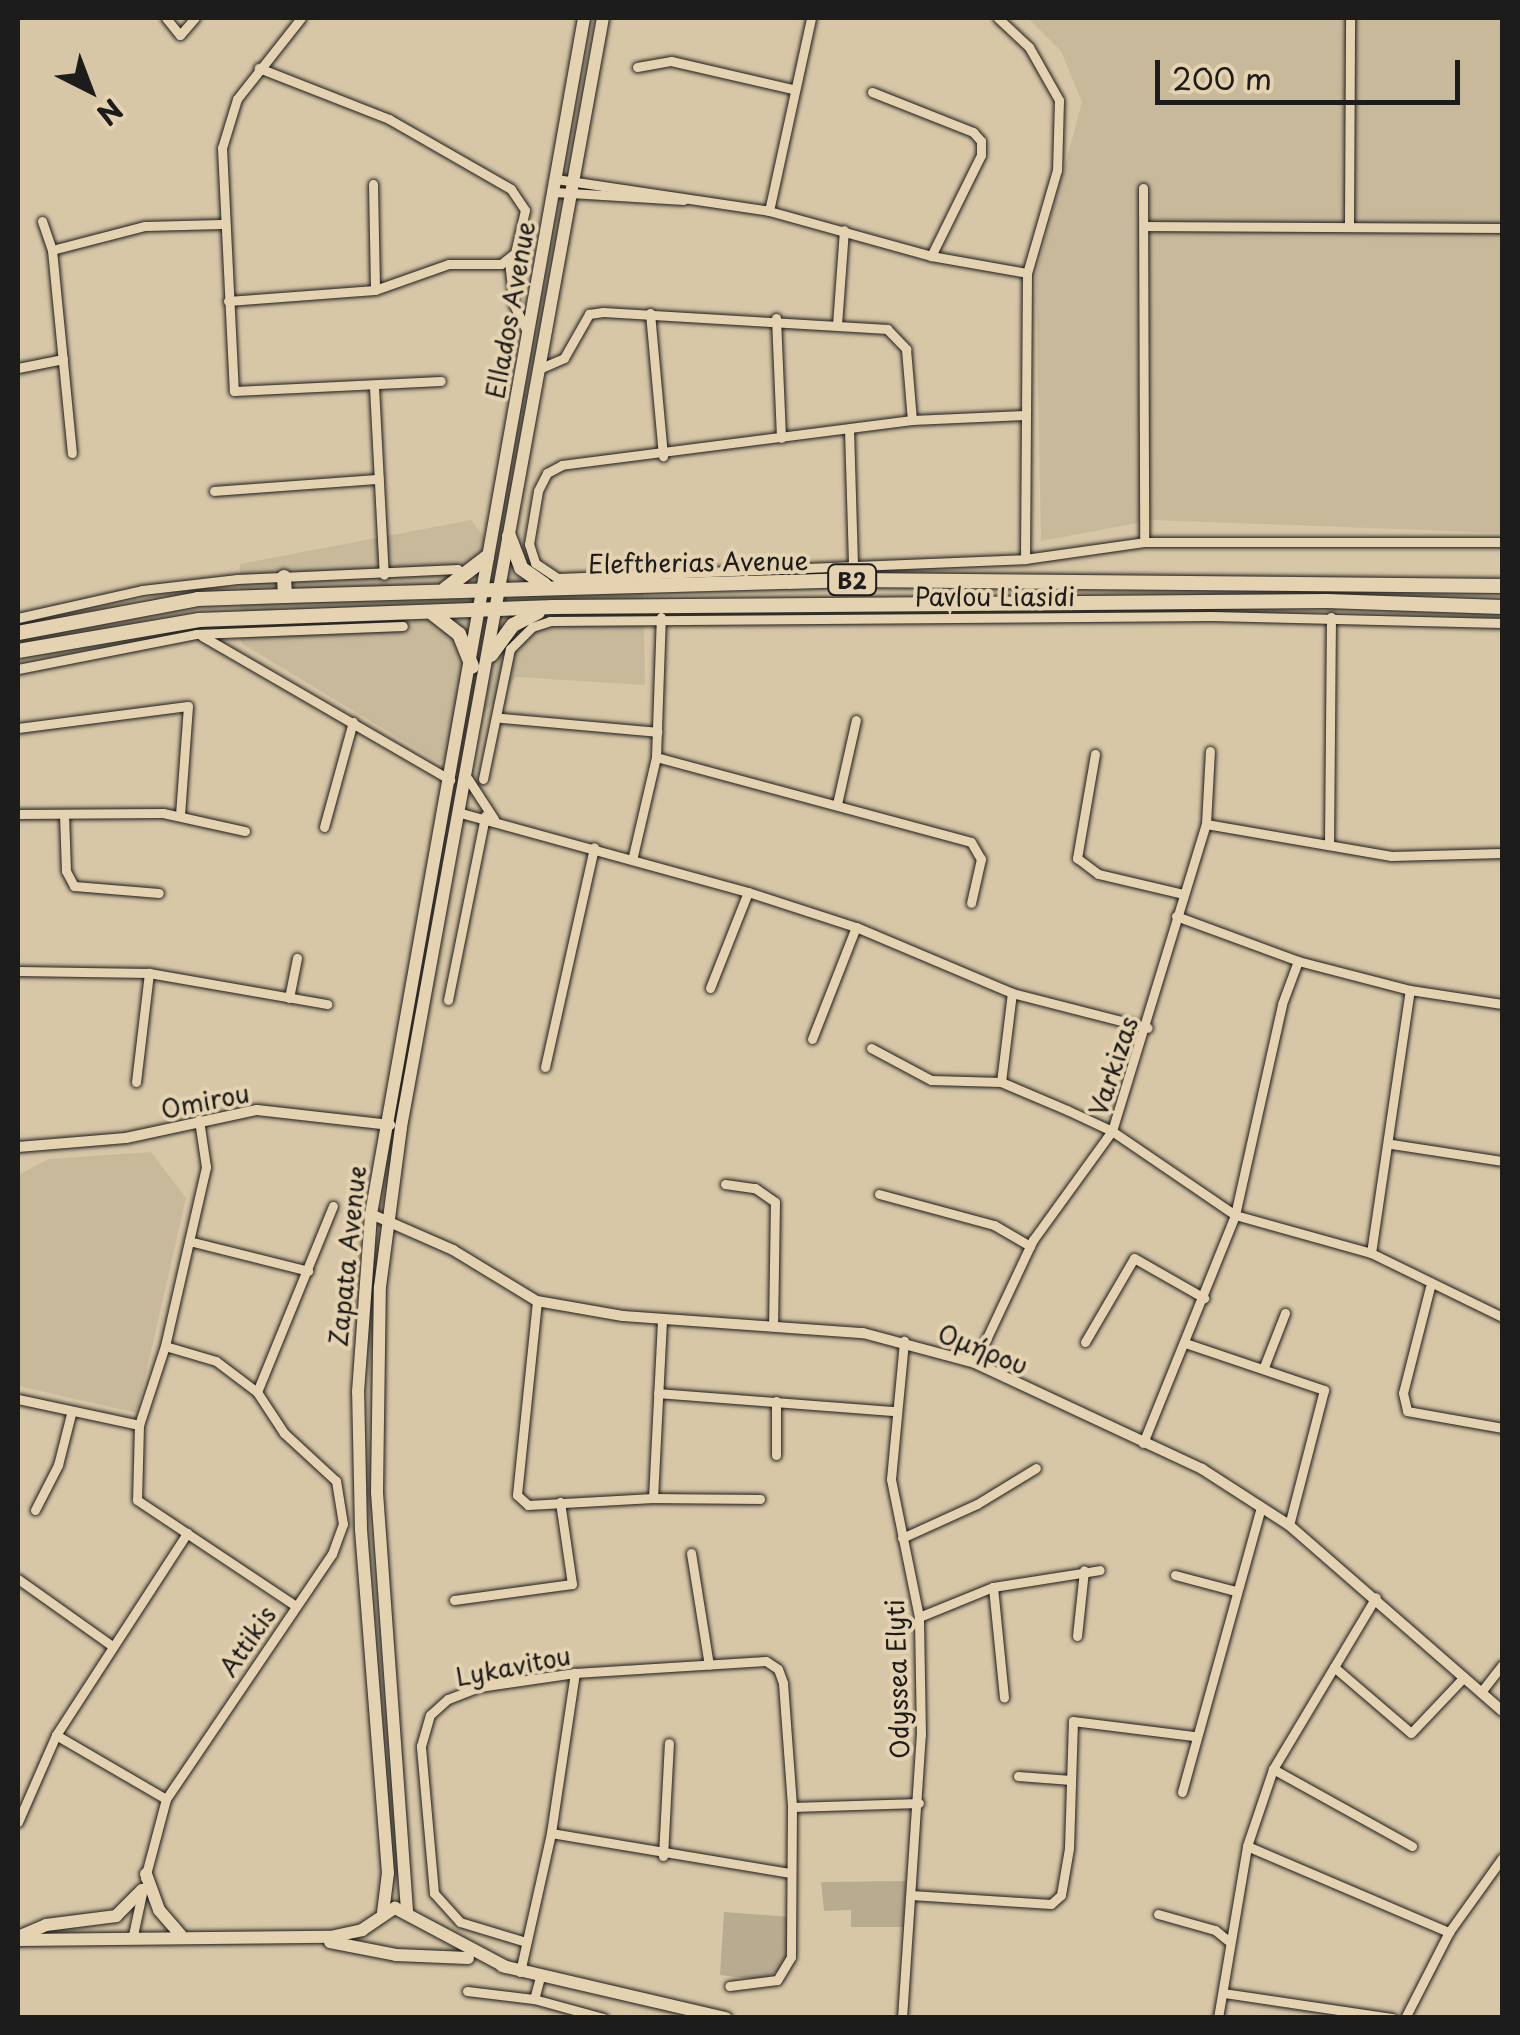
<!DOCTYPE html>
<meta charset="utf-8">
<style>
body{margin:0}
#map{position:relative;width:1520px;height:2035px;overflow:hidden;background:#d8c7a7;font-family:"Playpen Sans",sans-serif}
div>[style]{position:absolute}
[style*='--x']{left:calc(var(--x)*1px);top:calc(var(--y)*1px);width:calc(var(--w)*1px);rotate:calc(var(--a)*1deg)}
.built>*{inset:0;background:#c8b99b}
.green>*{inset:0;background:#b9ab90}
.roads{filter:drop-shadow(0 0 2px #1c1c1c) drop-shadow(0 0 2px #1c1c1c)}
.minor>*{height:9px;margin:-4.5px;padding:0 4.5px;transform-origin:4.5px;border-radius:4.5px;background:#e4d2b0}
.tertiary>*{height:10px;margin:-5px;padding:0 5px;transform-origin:5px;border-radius:5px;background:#e4d2b0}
.secondary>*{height:12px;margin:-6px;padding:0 6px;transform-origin:6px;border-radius:6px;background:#e4d2b0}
.trunk>*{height:14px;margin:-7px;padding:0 7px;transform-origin:7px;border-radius:7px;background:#e4d2b0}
span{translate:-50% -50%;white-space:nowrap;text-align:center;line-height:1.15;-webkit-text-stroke:8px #e4d2b0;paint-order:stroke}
.shield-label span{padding:2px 8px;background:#e4d2b0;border:2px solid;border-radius:8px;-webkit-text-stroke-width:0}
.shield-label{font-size:22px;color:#1c1c1c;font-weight:700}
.street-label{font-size:25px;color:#1c1c1c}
.frame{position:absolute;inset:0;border:20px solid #1c1c1c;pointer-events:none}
.north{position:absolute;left:40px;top:40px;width:100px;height:100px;-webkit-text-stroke:8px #e4d2b0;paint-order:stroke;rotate:138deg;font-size:28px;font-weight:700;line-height:40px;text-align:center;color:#1c1c1c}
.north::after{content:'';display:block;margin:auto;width:35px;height:45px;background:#1c1c1c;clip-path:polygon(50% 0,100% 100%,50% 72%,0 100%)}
.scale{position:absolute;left:1155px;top:60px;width:305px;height:45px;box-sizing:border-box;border:5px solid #1c1c1c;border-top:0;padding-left:12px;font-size:30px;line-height:35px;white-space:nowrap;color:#1c1c1c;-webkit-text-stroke:8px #e4d2b0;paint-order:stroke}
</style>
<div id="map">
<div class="built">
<div style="clip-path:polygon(1028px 18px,1502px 18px,1502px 533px,1154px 520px,1041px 541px,1036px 274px,1082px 102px,1061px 51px)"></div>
<div style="clip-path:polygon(471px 520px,515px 577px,643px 568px,645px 685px,516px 677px,440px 763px,241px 643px,240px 564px)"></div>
<div style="clip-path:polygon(151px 1152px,186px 1198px,137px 1413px,18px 1386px,18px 1175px,49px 1159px)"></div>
</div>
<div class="green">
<div style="clip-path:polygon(906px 1881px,903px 1927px,851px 1927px,851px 1910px,824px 1911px,821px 1882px)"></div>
<div style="clip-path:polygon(724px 1912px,791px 1917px,785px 1967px,761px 1980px,720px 1975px)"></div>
</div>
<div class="roads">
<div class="minor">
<div style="--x:166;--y:18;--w:22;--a:51"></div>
<div style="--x:180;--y:35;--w:23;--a:-49"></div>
<div style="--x:301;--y:18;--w:103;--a:128.3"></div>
<div style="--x:237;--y:99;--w:51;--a:107"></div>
<div style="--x:222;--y:148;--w:243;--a:87.2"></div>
<div style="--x:234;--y:391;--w:207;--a:-2.8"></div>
<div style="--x:998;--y:18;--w:42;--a:43.1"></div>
<div style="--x:1029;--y:47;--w:61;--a:60.5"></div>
<div style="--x:1059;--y:100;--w:70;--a:91.6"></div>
<div style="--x:1057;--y:170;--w:107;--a:106.2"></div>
<div style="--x:1027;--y:273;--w:286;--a:90.4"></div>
<div style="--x:637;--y:67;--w:35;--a:-10"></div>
<div style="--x:671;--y:61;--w:124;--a:13"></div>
<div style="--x:872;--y:92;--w:109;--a:21.6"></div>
<div style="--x:973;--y:132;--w:12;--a:48"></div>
<div style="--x:981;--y:141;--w:14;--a:90"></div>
<div style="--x:981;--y:155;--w:113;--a:116.3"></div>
<div style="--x:556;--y:179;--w:215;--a:8.5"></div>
<div style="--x:769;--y:211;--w:168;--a:15.5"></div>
<div style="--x:931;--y:256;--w:97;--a:10"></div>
<div style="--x:373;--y:184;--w:106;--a:88.9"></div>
<div style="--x:1143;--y:188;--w:354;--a:89.8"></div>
<div style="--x:554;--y:192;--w:130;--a:3.5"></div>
<div style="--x:769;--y:211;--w:198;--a:-77.7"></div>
<div style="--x:42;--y:221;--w:31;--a:71"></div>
<div style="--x:52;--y:250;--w:204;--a:84.4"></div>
<div style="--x:1349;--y:225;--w:207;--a:-89.7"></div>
<div style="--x:1144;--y:226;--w:358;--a:0.3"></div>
<div style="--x:52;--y:250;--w:96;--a:-14.5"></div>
<div style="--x:145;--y:226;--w:76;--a:-1.5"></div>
<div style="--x:509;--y:261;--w:44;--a:83.5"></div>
<div style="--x:514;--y:305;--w:32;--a:64"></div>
<div style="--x:228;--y:301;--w:147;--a:-4.3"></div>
<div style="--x:375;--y:290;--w:78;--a:-19.4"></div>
<div style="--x:449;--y:264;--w:52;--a:0"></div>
<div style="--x:501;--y:264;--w:18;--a:-38"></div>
<div style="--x:515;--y:253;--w:44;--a:-76.9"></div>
<div style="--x:525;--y:210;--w:25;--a:-124"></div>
<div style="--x:511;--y:189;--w:141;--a:-150.2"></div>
<div style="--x:389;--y:119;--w:140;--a:-158.6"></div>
<div style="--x:650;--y:313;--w:144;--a:84.8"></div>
<div style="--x:776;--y:318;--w:120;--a:87.6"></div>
<div style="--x:837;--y:325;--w:95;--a:-85.8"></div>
<div style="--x:18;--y:368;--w:46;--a:-11.3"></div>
<div style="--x:541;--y:368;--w:25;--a:-23"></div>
<div style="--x:564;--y:358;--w:51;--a:-60.4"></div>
<div style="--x:589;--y:314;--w:14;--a:-8"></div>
<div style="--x:603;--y:312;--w:285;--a:3.4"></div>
<div style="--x:887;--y:329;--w:28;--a:46"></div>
<div style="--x:906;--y:349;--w:71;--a:85.2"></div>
<div style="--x:374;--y:387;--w:188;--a:87"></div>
<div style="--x:1024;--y:415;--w:112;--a:177.4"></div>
<div style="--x:912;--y:420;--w:353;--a:172.7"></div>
<div style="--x:562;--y:465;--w:17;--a:152"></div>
<div style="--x:547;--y:473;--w:20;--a:117"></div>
<div style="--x:538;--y:491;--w:54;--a:99.6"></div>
<div style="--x:529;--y:544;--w:20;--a:72"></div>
<div style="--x:535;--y:563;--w:27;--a:34"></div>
<div style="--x:557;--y:578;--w:468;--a:-2.3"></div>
<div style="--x:1025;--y:559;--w:120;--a:-8.1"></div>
<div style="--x:1144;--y:542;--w:358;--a:0"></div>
<div style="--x:849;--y:429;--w:135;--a:88.3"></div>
<div style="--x:214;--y:491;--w:165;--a:-4.2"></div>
<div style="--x:18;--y:618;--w:127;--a:-12.7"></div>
<div style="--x:142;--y:590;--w:96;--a:-6.6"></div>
<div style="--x:237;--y:579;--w:221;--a:-2.6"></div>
<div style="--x:202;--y:636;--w:287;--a:30.1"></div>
<div style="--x:18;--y:669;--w:181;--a:-11.1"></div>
<div style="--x:196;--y:634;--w:207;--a:-2.2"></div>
<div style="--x:501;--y:718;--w:157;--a:5.1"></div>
<div style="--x:18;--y:728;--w:171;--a:-7.4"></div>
<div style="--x:188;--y:706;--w:109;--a:94.2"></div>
<div style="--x:1095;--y:754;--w:106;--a:99.8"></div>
<div style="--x:1077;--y:858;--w:26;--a:37"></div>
<div style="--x:1098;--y:874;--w:87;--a:13.2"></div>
<div style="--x:656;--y:757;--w:326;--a:15.1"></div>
<div style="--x:971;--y:842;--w:20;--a:60"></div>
<div style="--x:981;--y:859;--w:45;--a:102.8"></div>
<div style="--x:468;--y:779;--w:48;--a:57"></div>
<div style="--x:483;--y:779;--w:133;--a:-78.3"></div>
<div style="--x:510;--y:649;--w:31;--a:-45"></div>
<div style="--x:532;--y:627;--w:19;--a:-18"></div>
<div style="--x:550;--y:621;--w:662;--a:-0.43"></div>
<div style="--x:1212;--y:616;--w:290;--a:1.4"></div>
<div style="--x:837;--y:804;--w:86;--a:-77.3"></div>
<div style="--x:461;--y:813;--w:298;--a:15.4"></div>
<div style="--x:748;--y:892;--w:114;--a:18"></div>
<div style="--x:856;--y:927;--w:169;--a:22.9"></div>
<div style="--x:1012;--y:993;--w:140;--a:14.4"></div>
<div style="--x:18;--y:814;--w:145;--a:-0.4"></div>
<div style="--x:163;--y:813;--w:84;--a:12.4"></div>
<div style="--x:64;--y:814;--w:57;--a:88"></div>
<div style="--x:66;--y:871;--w:17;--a:62"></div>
<div style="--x:74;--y:886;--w:85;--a:4.7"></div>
<div style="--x:1206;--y:824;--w:188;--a:9.8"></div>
<div style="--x:1391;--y:856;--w:111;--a:-1.5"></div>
<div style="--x:324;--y:827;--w:109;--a:-74.6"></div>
<div style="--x:1329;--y:845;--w:228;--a:-89.5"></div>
<div style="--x:633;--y:856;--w:102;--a:-76.9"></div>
<div style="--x:656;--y:757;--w:140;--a:-88"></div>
<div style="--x:1176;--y:916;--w:130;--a:20.2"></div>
<div style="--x:1298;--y:961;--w:116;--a:14.5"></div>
<div style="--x:1410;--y:990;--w:93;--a:8.7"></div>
<div style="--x:18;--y:971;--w:131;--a:0.9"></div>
<div style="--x:149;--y:973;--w:181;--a:9.9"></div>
<div style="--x:710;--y:988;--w:103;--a:-68.4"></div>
<div style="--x:289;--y:998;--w:41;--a:-78.7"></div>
<div style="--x:448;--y:1000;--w:188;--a:-78.6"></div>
<div style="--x:812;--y:1039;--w:120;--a:-68.6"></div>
<div style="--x:871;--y:1048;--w:68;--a:28.1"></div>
<div style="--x:931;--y:1080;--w:70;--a:1.6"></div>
<div style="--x:1001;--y:1082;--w:72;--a:23"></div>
<div style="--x:1067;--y:1110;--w:50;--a:25"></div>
<div style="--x:1112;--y:1131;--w:149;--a:34.3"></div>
<div style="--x:1235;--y:1215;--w:141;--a:15.6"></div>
<div style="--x:1371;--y:1253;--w:146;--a:26"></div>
<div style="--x:545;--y:1067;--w:225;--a:-77.4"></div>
<div style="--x:136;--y:1082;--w:110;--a:-83.2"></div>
<div style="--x:1001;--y:1082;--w:90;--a:-83"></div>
<div style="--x:1391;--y:1144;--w:112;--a:8.7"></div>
<div style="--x:725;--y:1184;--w:30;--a:8"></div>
<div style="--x:755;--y:1188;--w:24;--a:35"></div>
<div style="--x:775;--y:1202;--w:124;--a:90.9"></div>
<div style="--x:879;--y:1194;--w:119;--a:15.1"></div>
<div style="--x:994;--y:1225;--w:42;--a:30.3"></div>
<div style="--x:189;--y:1241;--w:123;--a:14.1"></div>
<div style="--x:1371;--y:1253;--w:266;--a:-81.6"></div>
<div style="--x:1430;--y:1287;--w:109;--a:104.3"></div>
<div style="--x:1403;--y:1393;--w:18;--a:77"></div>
<div style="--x:1407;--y:1411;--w:97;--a:10.1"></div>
<div style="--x:537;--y:1301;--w:195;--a:95.9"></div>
<div style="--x:517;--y:1495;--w:15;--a:42"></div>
<div style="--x:528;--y:1505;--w:125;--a:-3.2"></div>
<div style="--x:653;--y:1498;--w:180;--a:-87.1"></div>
<div style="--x:1085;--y:1342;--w:97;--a:-59.7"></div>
<div style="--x:1134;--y:1258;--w:81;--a:29.7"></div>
<div style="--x:1185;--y:1343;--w:147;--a:18.7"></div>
<div style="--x:1324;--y:1390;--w:139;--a:104.5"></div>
<div style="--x:975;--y:1363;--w:136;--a:-64.8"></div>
<div style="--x:1033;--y:1240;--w:135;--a:-54.1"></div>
<div style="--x:1112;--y:1131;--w:321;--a:-73"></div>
<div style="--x:1206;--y:824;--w:73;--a:-86.9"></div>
<div style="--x:1264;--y:1367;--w:58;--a:-68.7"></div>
<div style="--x:257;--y:1392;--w:201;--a:-67.8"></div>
<div style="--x:658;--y:1393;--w:237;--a:4.4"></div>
<div style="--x:18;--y:1399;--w:124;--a:12.1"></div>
<div style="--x:139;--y:1425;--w:83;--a:-71.8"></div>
<div style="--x:165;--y:1346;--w:184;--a:-77.1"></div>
<div style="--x:206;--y:1167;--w:48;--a:-98.5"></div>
<div style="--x:776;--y:1401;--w:54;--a:90"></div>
<div style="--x:139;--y:1425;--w:75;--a:91.5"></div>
<div style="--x:137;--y:1500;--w:191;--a:33.7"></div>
<div style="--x:1143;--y:1443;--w:246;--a:-68"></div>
<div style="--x:1235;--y:1215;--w:216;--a:-77.4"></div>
<div style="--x:1282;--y:1004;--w:46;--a:-69.6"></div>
<div style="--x:653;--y:1498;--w:107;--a:0.5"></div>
<div style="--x:35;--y:1510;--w:51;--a:-62.9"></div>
<div style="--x:58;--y:1465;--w:53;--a:-75.7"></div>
<div style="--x:902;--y:1538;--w:82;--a:-24.4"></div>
<div style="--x:977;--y:1504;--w:69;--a:-31.4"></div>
<div style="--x:691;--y:1553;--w:113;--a:80.9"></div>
<div style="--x:1175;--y:1575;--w:62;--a:14.9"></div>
<div style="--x:18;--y:1579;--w:114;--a:35.4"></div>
<div style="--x:993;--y:1587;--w:111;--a:84.3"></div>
<div style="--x:454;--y:1600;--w:119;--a:-7.7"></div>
<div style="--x:572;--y:1584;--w:83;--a:-98.3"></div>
<div style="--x:919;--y:1617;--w:80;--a:-22.1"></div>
<div style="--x:993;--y:1587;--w:108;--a:-9"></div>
<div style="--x:1077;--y:1636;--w:66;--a:-83.9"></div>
<div style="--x:1334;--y:1667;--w:101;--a:40.6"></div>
<div style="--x:1411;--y:1733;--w:77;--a:-46.6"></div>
<div style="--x:1481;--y:1692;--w:34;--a:-52"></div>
<div style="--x:56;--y:1735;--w:127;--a:30.2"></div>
<div style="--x:1273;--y:1769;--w:159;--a:29"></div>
<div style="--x:1018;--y:1776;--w:53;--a:4.3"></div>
<div style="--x:1182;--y:1792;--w:296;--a:-74.5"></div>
<div style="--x:792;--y:1807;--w:127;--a:-1.8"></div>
<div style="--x:18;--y:1822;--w:95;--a:-66.4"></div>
<div style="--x:56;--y:1735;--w:241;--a:-57"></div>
<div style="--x:551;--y:1833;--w:243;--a:9.5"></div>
<div style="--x:1247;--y:1846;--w:220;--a:23.1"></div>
<div style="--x:663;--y:1856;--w:113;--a:-87"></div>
<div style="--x:145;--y:1878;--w:82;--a:-75.1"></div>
<div style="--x:166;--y:1799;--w:296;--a:-55.9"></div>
<div style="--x:332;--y:1554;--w:32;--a:-70"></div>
<div style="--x:343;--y:1524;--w:44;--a:-99.2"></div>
<div style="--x:336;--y:1481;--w:71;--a:-137.3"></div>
<div style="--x:284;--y:1433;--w:49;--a:-123.4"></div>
<div style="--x:257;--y:1392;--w:51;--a:-142.9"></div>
<div style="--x:216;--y:1361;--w:53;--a:-163.6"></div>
<div style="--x:911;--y:1895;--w:140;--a:3.7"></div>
<div style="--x:1051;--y:1904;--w:13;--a:-42"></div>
<div style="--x:1061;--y:1895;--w:48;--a:-80.3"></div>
<div style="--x:1069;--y:1848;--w:127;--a:-88.2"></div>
<div style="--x:1073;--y:1721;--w:121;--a:7.1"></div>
<div style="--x:1158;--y:1914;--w:59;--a:15.7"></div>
<div style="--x:1215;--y:1930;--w:19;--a:39"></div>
<div style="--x:133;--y:1935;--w:43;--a:-77.9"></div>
<div style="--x:526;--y:1942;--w:69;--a:-163.1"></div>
<div style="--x:460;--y:1922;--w:39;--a:-132"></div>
<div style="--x:434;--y:1893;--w:148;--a:-95.1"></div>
<div style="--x:421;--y:1746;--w:32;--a:-74"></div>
<div style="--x:430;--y:1715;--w:24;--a:-42"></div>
<div style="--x:448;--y:1699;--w:33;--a:-21"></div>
<div style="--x:479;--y:1687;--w:97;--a:-8.3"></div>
<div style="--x:575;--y:1673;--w:191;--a:-3.6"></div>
<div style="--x:766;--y:1661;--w:14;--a:34"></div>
<div style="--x:778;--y:1669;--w:15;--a:70"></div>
<div style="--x:783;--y:1683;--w:124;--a:85.8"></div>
<div style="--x:792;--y:1807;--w:150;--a:90.4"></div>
<div style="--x:791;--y:1957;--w:27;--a:121"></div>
<div style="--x:777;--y:1980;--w:48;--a:172.9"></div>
<div style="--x:520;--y:1972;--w:142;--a:-77.4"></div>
<div style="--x:551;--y:1833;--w:162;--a:-81.5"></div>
<div style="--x:540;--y:1977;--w:23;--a:105"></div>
<div style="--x:534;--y:1999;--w:72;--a:15.4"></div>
<div style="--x:467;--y:1991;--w:67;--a:6.8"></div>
<div style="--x:1224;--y:1993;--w:170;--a:8.5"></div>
<div style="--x:902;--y:2018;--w:284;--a:-86.2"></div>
<div style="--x:921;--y:1735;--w:118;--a:-91"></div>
<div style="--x:919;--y:1617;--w:141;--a:-101.5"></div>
<div style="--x:891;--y:1479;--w:139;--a:-84.6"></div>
<div style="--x:1218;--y:2018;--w:174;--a:-80.4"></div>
<div style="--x:1247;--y:1846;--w:81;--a:-71.3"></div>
<div style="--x:1273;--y:1769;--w:200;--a:-59.1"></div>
<div style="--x:1405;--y:2018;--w:97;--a:-62.9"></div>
<div style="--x:1449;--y:1932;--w:91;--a:-54.4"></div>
</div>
<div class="tertiary">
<div style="--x:18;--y:1147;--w:108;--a:-4.8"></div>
<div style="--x:126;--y:1138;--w:134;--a:-12.1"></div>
<div style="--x:257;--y:1110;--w:134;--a:6.4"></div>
<div style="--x:371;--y:1214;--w:90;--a:23.7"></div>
<div style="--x:453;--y:1250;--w:98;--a:31.3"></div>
<div style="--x:537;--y:1301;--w:87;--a:9.9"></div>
<div style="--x:623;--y:1316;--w:241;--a:4.1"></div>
<div style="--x:863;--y:1333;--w:116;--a:15"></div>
<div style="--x:975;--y:1363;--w:251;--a:25"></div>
<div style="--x:1202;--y:1469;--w:103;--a:32.8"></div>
<div style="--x:1289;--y:1525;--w:283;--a:41.1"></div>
</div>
<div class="secondary">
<div style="--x:146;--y:1874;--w:38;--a:70"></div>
<div style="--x:159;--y:1910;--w:33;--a:49"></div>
<div style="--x:407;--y:1911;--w:420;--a:-94.1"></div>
<div style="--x:377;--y:1492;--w:205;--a:-89.2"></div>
<div style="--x:380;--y:1287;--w:161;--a:-82.5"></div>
<div style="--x:401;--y:1127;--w:1127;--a:-79.68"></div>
<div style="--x:383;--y:1913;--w:40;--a:-82.9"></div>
<div style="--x:388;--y:1873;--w:344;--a:-94.5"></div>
<div style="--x:361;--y:1530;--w:138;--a:-91.2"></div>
<div style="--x:358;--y:1392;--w:178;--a:-85.8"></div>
<div style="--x:371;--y:1214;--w:1215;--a:-79.9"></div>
<div style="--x:18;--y:1937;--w:30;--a:-23"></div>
<div style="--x:46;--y:1925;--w:71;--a:-7.3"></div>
<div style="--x:116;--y:1916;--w:37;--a:-45"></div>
<div style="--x:18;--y:1940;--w:312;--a:-0.6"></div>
<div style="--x:330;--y:1937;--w:33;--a:-12"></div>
<div style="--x:362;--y:1930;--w:40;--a:-34"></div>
<div style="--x:395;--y:1908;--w:126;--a:28"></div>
<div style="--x:330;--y:1942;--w:67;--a:11.1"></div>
<div style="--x:396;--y:1955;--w:72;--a:2.4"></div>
<div style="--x:502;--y:1966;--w:230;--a:13.1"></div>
</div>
<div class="trunk">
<div style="--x:509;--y:536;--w:34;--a:69"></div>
<div style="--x:521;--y:568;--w:29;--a:35"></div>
<div style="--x:284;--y:577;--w:19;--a:87"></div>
<div style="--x:445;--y:589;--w:53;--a:-37.3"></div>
<div style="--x:432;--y:613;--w:34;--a:38"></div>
<div style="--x:459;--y:634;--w:35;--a:68"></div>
<div style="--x:18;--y:633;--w:183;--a:-10.7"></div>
<div style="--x:198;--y:599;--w:87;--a:-2"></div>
<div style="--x:285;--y:596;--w:569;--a:-1.61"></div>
<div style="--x:854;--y:580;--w:648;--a:0.53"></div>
<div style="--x:18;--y:651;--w:184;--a:-9.7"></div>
<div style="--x:199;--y:620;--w:354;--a:-2.1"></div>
<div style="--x:553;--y:607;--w:774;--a:-0.44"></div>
<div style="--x:1327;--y:601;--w:175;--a:2"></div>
<div style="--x:491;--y:655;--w:37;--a:-54"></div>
<div style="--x:513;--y:625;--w:28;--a:-27"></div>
</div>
</div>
<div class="shield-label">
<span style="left:852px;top:580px">B2</span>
</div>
<div class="street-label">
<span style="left:510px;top:310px;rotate:-80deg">Ellados Avenue</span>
<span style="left:698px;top:562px;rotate:-1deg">Eleftherias Avenue</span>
<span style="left:995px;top:596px">Pavlou Liasidi</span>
<span style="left:1113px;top:1066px;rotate:-71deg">Varkizas</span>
<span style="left:205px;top:1101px;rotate:-11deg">Omirou</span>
<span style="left:347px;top:1256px;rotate:-84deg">Zapata Avenue</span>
<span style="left:983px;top:1349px;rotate:22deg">Ομήρου</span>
<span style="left:247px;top:1641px;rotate:-55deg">Attikis</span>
<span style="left:513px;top:1666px;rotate:-11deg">Lykavitou</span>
<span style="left:897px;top:1679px;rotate:-92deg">Odyssea Elyti</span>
</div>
<div class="frame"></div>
<div class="north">N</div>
<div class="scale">200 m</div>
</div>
